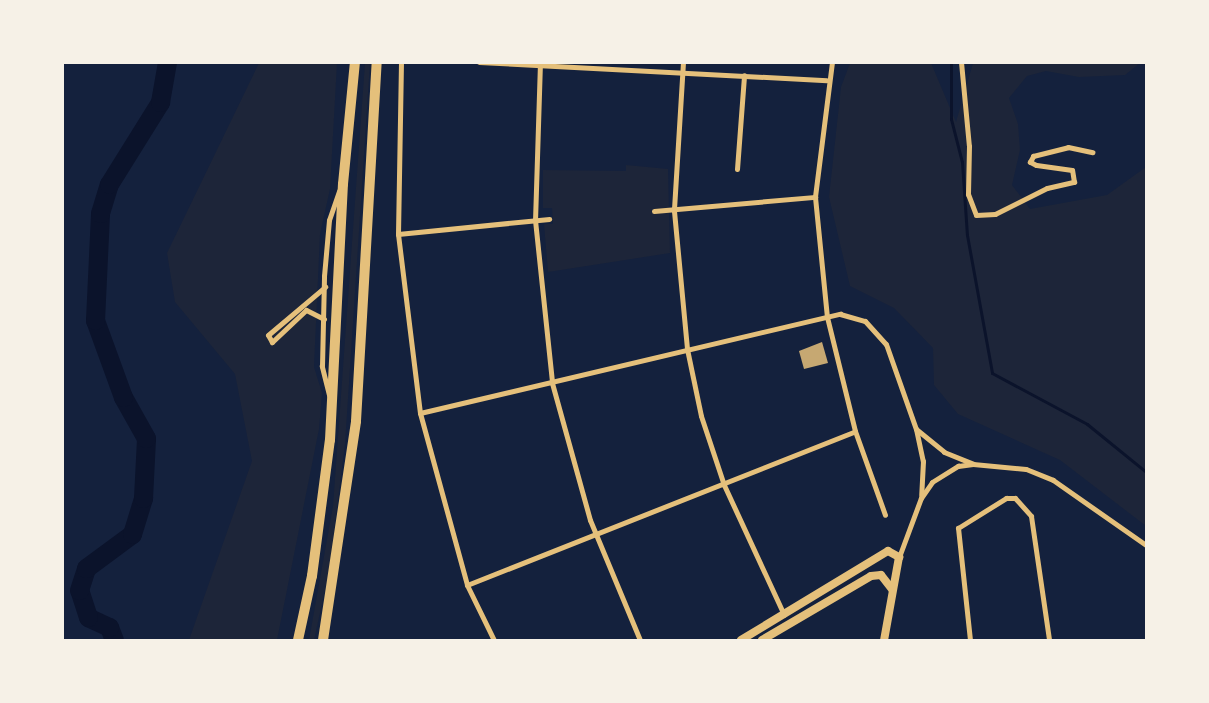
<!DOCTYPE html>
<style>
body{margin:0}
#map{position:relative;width:1209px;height:703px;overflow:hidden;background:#14213d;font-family:Quicksand,sans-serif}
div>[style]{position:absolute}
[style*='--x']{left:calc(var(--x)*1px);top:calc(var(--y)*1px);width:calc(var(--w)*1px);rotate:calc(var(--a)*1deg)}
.green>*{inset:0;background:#1d2539}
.stream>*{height:3px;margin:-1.5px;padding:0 1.5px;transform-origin:1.5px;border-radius:1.5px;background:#0b132b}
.river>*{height:19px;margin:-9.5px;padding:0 9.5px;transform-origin:9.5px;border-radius:9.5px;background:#0b132b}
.building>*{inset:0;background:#c6a872}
.minor>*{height:5px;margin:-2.5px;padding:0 2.5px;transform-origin:2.5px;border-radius:2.5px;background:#e5c07b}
.tertiary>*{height:8px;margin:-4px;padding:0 4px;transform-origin:4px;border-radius:4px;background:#e5c07b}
.trunk>*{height:10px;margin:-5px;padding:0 5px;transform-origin:5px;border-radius:5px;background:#e5c07b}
span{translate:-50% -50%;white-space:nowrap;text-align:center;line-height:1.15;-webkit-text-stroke:4px #f6f1e7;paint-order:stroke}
.frame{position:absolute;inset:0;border:64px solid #f6f1e7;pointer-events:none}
</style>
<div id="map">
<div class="green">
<div style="clip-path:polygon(259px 63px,337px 63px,330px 189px,320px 234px,314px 367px,322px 393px,319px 429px,277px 640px,189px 640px,252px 461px,235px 374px,175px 302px,167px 253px)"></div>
<div style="clip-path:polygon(365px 63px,370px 63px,345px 444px,329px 572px,314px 640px,309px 640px,333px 506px)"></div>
<div style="clip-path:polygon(850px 63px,931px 63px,956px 122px,973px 63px,1140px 63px,1125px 75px,1079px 77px,1046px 71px,1027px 76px,1009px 98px,1018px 124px,1020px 150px,1012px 185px,1030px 209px,1107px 195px,1146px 167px,1146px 526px,1060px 460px,958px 414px,934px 385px,933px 348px,894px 308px,850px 286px,829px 197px,841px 87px)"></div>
<div style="clip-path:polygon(626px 165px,668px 169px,670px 253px,548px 272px,544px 224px,553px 224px,552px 208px,543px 208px,543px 170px,626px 171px)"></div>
</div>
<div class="stream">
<div style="--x:951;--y:62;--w:57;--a:90"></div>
<div style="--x:951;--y:119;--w:44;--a:75.7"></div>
<div style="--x:962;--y:162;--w:73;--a:86.1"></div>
<div style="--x:967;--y:235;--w:140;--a:79.7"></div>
<div style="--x:992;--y:373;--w:108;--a:28.2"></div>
<div style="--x:1087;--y:424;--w:76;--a:39.1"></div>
</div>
<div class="river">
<div style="--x:114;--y:640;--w:14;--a:-111"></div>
<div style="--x:109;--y:627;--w:23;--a:-155"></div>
<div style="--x:88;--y:617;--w:28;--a:-108"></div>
<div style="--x:79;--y:590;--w:23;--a:-72"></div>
<div style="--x:86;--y:568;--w:57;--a:-36.5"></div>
<div style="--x:132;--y:534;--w:38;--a:-73"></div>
<div style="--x:143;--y:498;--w:60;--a:-87.1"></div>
<div style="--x:146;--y:438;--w:47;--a:-119.3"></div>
<div style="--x:123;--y:397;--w:82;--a:-110"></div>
<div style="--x:95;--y:320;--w:107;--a:-87.3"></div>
<div style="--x:100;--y:213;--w:30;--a:-73"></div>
<div style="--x:109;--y:184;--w:97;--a:-58.1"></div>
<div style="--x:160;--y:102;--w:41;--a:-80.1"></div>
</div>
<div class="building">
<div style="clip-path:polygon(822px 342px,828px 363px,804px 369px,799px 351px)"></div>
</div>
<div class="minor">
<div style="--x:401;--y:62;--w:172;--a:91"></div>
<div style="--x:398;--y:234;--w:180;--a:83"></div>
<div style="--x:420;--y:413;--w:178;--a:74.7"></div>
<div style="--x:467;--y:585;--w:61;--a:63.9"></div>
<div style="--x:479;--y:62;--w:348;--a:3"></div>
<div style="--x:540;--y:62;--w:158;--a:91.8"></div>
<div style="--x:535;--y:220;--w:164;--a:84"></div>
<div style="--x:552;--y:383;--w:142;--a:74.5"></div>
<div style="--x:590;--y:520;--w:130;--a:67.4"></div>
<div style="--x:683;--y:62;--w:149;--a:93.5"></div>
<div style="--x:674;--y:211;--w:139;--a:84.6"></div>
<div style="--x:687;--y:349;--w:68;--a:78.2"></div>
<div style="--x:701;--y:416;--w:73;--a:71.6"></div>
<div style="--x:724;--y:485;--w:143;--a:65.2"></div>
<div style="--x:832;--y:62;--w:136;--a:97.2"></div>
<div style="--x:815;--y:197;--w:121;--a:84.3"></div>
<div style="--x:827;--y:317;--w:117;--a:76.2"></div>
<div style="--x:855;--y:431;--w:89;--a:70.3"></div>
<div style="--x:961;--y:62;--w:84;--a:84.6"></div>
<div style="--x:969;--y:146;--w:48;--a:91.2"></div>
<div style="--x:968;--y:194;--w:22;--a:69"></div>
<div style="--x:976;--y:215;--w:19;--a:-3"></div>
<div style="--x:995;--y:214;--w:58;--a:-26.6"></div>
<div style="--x:1047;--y:188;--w:28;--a:-13"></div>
<div style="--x:1074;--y:182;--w:12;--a:-99"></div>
<div style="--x:1072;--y:170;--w:36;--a:-172"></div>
<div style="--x:1036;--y:165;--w:7;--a:-153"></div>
<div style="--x:1030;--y:162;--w:7;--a:-63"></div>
<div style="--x:1033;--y:156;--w:36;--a:-14"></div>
<div style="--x:1068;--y:147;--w:25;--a:12"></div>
<div style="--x:737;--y:169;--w:94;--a:-85.7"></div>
<div style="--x:654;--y:211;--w:162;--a:-5"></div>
<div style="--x:398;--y:234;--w:152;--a:-5.7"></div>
<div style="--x:324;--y:319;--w:20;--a:-153"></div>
<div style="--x:306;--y:310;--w:47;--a:136.7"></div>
<div style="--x:272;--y:342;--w:8;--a:-120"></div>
<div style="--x:268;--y:335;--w:75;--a:-40.1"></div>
<div style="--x:329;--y:395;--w:30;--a:-104"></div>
<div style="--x:322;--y:366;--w:90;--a:-88.7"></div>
<div style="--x:324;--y:276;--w:56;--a:-84.9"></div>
<div style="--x:329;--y:220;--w:31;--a:-71"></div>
<div style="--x:420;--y:413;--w:432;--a:-13.3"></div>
<div style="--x:840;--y:314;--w:26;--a:16"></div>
<div style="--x:865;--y:321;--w:31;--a:48"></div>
<div style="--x:886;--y:344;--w:90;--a:70.6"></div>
<div style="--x:916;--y:429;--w:36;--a:39"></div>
<div style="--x:944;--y:452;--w:31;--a:22"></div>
<div style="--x:916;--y:429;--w:33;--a:78"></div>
<div style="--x:923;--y:461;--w:34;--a:93"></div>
<div style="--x:899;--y:557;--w:63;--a:-69.6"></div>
<div style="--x:921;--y:498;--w:19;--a:-55"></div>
<div style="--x:932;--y:482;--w:31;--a:-32"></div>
<div style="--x:958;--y:466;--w:15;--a:-8"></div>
<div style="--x:973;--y:464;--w:53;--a:5.4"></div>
<div style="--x:1026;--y:469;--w:29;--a:22"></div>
<div style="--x:1053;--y:480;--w:113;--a:35"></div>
<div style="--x:467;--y:585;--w:417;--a:-21.6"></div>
<div style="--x:970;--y:640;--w:113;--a:-96.1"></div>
<div style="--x:958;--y:528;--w:57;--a:-32"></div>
<div style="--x:1006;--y:498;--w:9;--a:0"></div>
<div style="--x:1015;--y:498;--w:24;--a:48"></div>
<div style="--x:1031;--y:516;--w:125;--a:81.7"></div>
</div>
<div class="tertiary">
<div style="--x:741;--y:640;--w:172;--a:-31.2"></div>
<div style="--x:888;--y:551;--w:13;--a:29"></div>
<div style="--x:899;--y:557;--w:84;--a:100.2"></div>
<div style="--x:762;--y:640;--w:126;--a:-30.4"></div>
<div style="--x:871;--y:576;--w:10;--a:-6"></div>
<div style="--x:881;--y:575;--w:18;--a:52"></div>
</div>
<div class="trunk">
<div style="--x:298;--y:640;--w:66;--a:-77.7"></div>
<div style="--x:312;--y:576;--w:137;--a:-82.5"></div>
<div style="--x:330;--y:440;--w:256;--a:-87.1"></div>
<div style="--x:343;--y:184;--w:123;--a:-84.4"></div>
<div style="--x:323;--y:640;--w:221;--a:-81.4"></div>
<div style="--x:356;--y:421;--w:360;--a:-86.7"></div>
</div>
<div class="frame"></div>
</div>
